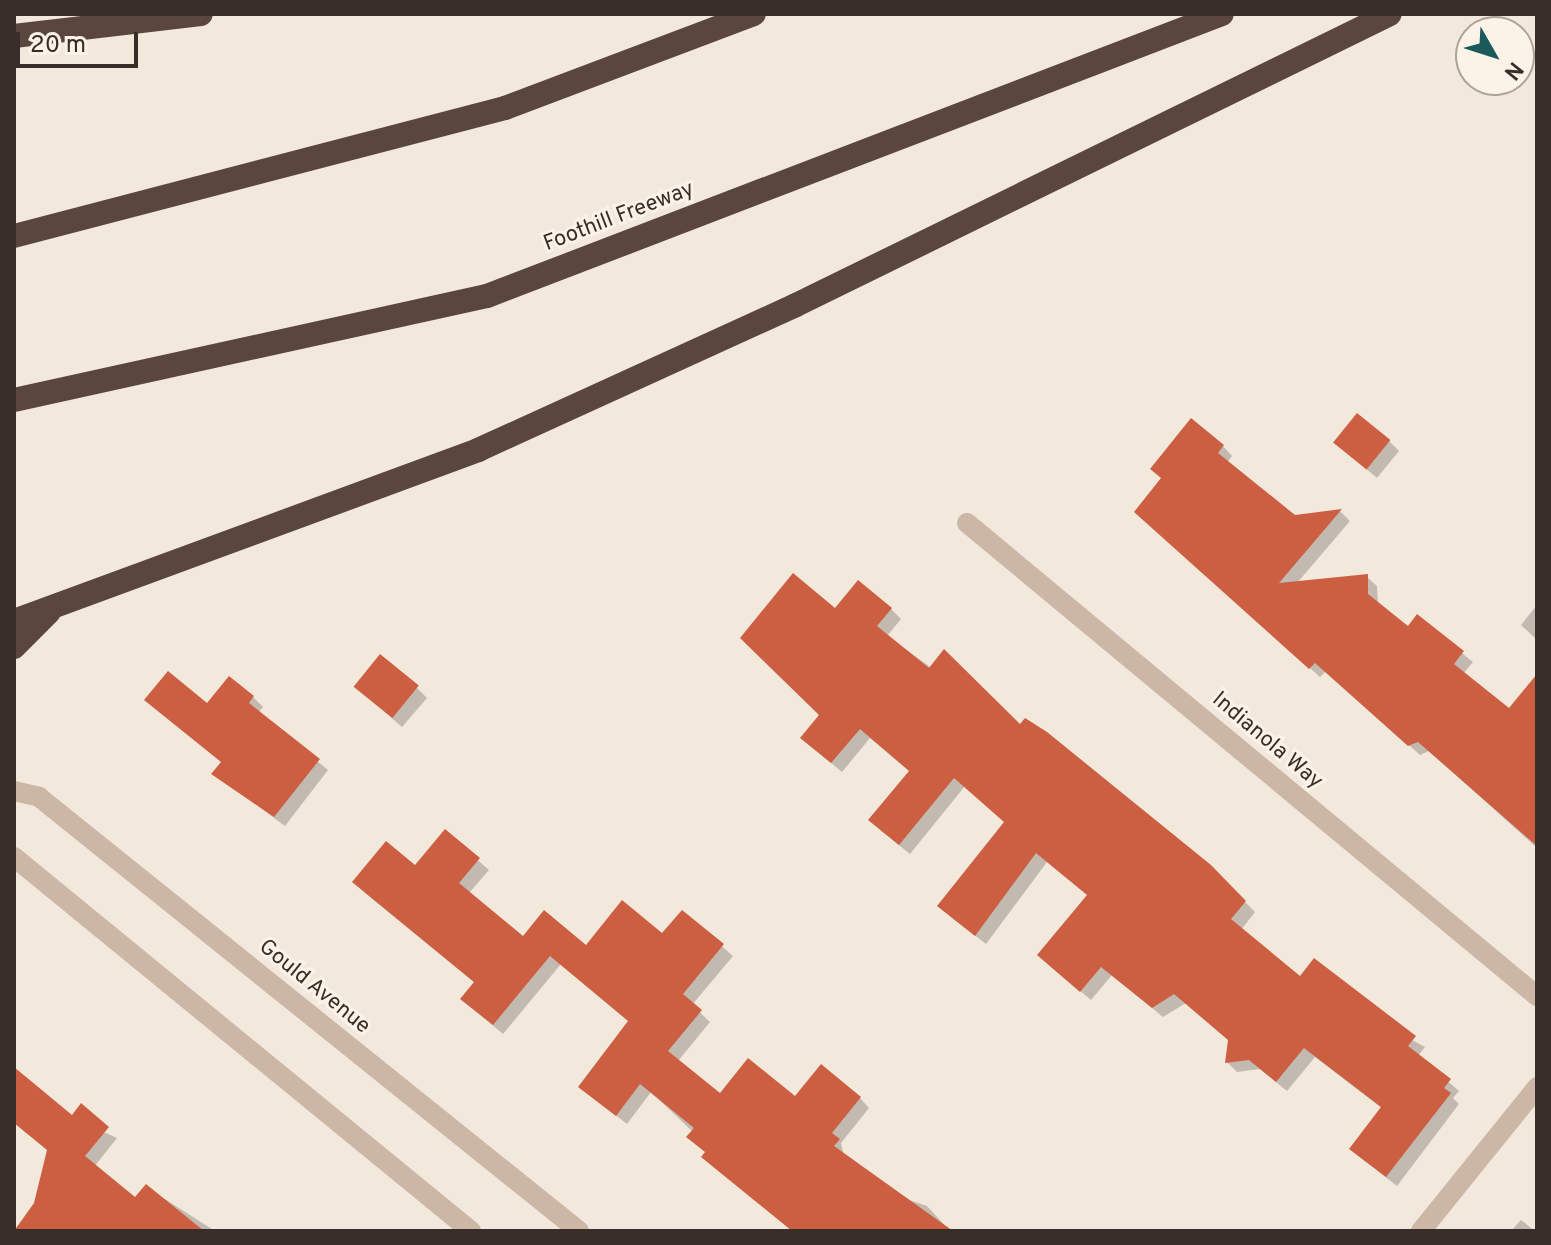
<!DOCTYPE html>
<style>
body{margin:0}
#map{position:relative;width:1551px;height:1245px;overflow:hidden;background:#f3e8dc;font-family:Overpass,sans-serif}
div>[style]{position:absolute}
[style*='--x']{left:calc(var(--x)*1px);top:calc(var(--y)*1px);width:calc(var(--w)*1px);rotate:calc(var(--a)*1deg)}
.shadow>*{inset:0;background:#0003}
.building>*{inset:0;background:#cc5f41;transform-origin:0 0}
.minor>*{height:20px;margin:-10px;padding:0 10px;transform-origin:10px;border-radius:10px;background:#ccb7a7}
.highway>*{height:24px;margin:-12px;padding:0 12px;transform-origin:12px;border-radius:12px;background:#5a463e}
span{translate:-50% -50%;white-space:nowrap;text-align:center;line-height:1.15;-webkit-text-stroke:6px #fbf2e8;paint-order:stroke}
.street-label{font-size:22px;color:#382d28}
.frame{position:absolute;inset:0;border:16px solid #382d28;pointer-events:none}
.north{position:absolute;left:1455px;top:16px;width:80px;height:80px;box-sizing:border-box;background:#fbf2e8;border:2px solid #ada39b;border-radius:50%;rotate:129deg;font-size:22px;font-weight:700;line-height:32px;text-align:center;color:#382d28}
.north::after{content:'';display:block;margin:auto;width:28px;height:36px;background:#1b595c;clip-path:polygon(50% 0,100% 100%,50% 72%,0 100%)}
.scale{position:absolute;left:16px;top:32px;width:122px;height:36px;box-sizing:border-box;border:4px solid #382d28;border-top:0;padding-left:10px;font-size:24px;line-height:28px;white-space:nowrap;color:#382d28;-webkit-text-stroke:6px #fbf2e8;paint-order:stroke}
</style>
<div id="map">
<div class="shadow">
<div style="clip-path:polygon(1389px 441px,1399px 451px,1377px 478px,1346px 452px)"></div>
<div style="clip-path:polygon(1223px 446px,1232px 456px,1227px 463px,1294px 517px,1341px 512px,1350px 521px,1297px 583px,1367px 577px,1377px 586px,1378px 604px,1408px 628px,1417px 617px,1473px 662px,1463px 674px,1509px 711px,1537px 715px,1537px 848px,1429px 751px,1420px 755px,1326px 671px,1320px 677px,1146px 522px)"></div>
<div style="clip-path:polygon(1537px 605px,1537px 640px,1521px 625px)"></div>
<div style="clip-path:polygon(891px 609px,901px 619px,887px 636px,1210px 867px,1255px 912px,1241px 930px,1300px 979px,1425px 1047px,1418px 1056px,1459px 1091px,1453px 1098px,1459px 1104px,1397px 1186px,1361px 1158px,1383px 1109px,1315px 1057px,1287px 1091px,1260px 1069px,1237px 1072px,1228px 1063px,1230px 1041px,1186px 1003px,1163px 1017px,1112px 975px,1091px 1000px,1049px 965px,1089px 896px,1047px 862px,986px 944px,950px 916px,1006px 823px,965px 786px,910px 854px,880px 830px,911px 772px,870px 738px,842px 772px,813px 748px,836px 611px)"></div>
<div style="clip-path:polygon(417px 688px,427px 698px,402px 727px,366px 696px)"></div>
<div style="clip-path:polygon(253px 697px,263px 707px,258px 713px,328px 770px,285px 826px,214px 774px,222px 763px,207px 705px)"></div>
<div style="clip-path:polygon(445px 832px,489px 870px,469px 893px,524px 939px,586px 947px,663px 936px,683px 912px,733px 956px,692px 1005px,710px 1022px,678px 1061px,720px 1096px,860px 1098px,869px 1108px,841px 1143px,844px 1156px,894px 1195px,927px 1206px,950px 1231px,797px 1231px,651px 1092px,627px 1124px,580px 1087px,630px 1021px,561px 964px,503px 1034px,473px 1009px,475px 983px,364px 892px,415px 868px)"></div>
<div style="clip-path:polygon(14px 1070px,72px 1118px,117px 1138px,94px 1167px,135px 1200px,146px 1187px,215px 1231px,14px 1231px,36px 1204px,49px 1151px,14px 1122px)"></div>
<div style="clip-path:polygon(1521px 1220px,1535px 1231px,1511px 1231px)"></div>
</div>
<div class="building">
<div style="left:1357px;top:413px;width:43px;height:38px;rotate:39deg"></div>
<div style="clip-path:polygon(1191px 418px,1224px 445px,1218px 453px,1295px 515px,1342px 509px,1279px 583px,1368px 574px,1368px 594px,1408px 626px,1417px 614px,1464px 651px,1454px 664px,1509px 708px,1537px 674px,1537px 846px,1418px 742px,1408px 746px,1315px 663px,1309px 669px,1134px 512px,1161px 478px,1150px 469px)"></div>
<div style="clip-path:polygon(793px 573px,835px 608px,858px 580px,892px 608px,877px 626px,929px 668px,944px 649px,1020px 724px,1025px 718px,1047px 732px,1211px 865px,1246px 901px,1231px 919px,1300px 976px,1314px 958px,1416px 1036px,1408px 1046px,1451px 1079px,1444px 1088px,1451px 1093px,1386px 1177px,1349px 1149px,1381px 1107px,1304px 1048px,1276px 1082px,1249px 1060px,1225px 1063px,1228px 1040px,1174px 994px,1152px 1008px,1101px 967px,1080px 992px,1037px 955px,1087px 895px,1036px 853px,975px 936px,937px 906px,1004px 822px,954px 778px,899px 845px,868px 820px,909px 771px,860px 729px,831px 763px,800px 738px,819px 715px,740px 638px)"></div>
<div style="left:380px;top:654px;width:50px;height:42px;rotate:39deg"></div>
<div style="clip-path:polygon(168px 671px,207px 703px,229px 676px,254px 696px,249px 703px,320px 759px,274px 817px,211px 774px,221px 762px,144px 700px)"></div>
<div style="clip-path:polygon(445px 829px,480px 858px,459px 883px,523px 936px,544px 910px,586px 945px,622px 900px,662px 933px,682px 910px,724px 944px,683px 994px,702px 1010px,668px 1051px,720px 1093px,748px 1058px,795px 1096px,821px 1064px,861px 1097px,832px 1133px,840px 1139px,834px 1146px,953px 1231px,792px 1231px,701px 1157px,705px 1152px,686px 1137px,694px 1128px,640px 1084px,616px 1116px,578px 1087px,628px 1021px,550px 956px,493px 1025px,460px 999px,474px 982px,352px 882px,386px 841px,415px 865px)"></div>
<div style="clip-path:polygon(14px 1067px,72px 1115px,81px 1103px,109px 1127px,85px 1156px,135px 1197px,146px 1184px,204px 1231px,14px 1231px,34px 1203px,47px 1150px,14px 1123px)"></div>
</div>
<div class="minor">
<div style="--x:967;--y:523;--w:741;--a:39.69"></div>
<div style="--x:14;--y:791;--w:26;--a:13"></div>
<div style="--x:39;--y:797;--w:693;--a:38.79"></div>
<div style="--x:14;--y:857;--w:591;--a:39.3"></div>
<div style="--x:1421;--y:1231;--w:185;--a:-51.1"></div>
</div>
<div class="highway">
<div style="--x:14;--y:36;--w:188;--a:-6.7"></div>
<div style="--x:14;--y:236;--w:507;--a:-14.61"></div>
<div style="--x:505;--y:108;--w:266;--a:-20.7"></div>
<div style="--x:14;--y:400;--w:484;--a:-12.4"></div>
<div style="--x:487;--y:296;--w:787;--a:-20.99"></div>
<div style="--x:14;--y:621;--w:495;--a:-20.2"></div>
<div style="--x:478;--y:450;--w:349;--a:-24.5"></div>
<div style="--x:796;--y:305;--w:661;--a:-26.1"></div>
<div style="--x:14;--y:647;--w:49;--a:-45"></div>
</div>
<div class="street-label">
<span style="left:619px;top:217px;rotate:-21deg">Foothill Freeway</span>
<span style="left:1267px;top:741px;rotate:40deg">Indianola Way</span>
<span style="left:314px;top:987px;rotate:39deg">Gould Avenue</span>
</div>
<div class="frame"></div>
<div class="north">N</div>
<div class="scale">20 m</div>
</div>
